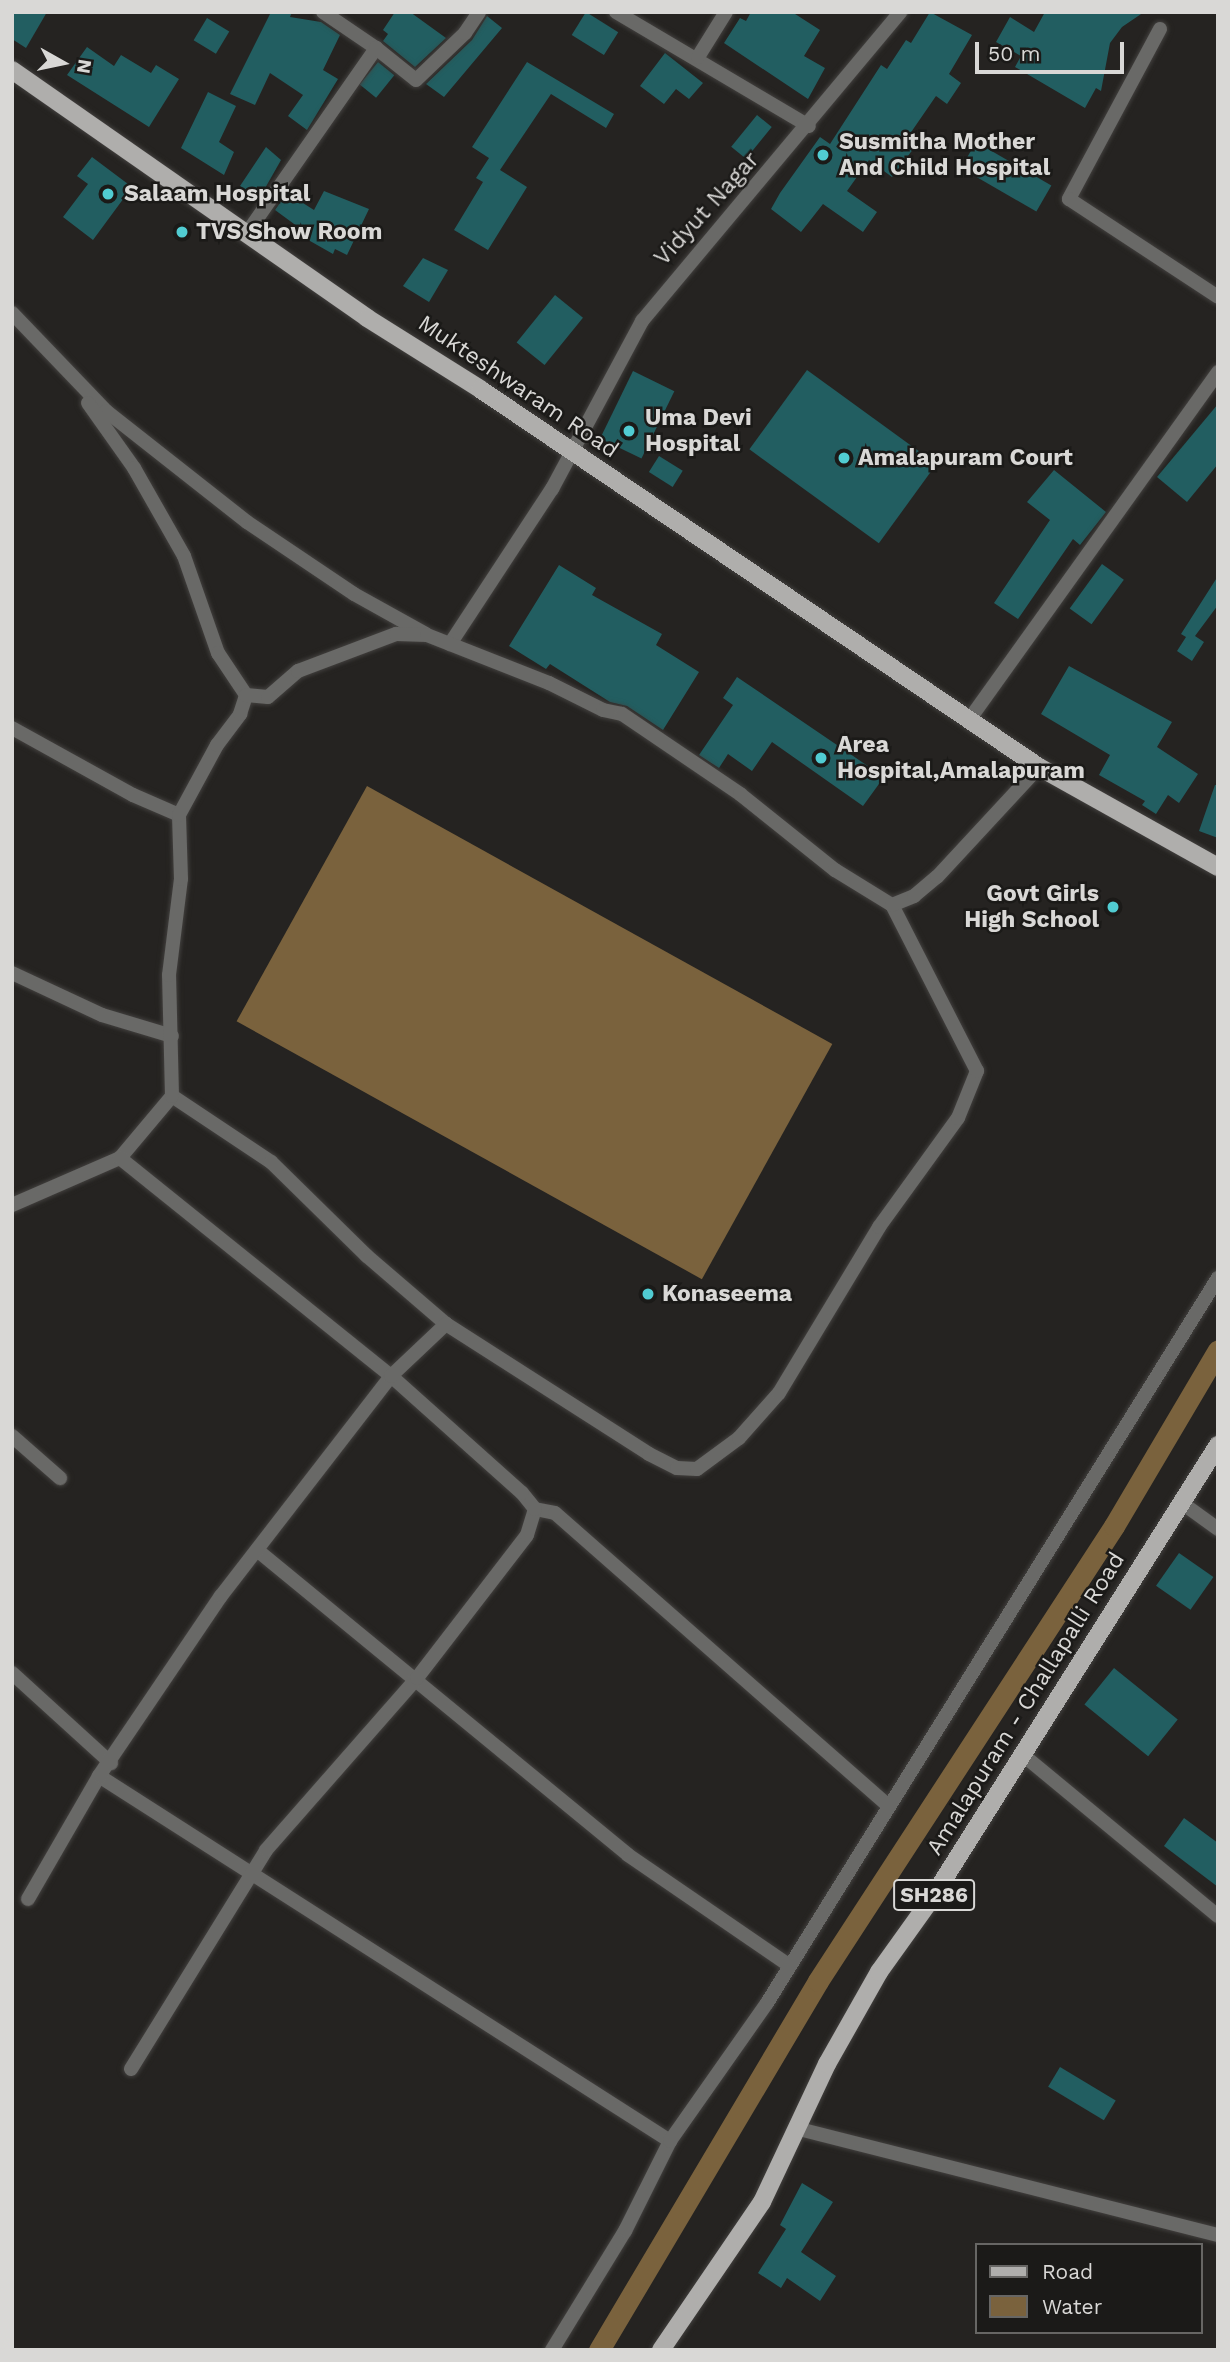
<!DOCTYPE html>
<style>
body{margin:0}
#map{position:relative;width:1230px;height:2362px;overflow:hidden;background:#252321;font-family:"Work Sans",sans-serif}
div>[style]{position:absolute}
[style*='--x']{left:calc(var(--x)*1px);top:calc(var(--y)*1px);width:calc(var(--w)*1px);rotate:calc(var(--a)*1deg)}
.water>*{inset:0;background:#7a623d;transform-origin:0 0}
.canal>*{height:21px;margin:-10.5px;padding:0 10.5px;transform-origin:10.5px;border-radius:10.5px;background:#7a623d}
.building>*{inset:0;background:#225e61;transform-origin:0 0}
.roads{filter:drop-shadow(0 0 2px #42403e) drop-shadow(0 0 2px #42403e)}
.minor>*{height:14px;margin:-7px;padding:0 7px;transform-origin:7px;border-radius:7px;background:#696967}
.tertiary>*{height:14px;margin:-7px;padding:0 7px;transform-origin:7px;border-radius:7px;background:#696967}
.primary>*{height:18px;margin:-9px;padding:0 9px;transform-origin:9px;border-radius:9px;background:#afaeac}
.dots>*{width:19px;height:19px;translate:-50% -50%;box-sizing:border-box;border:4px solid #1b1a18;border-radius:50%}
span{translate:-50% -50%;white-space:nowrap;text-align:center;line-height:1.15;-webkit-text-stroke:5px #1b1a18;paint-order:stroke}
.shield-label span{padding:2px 5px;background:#1b1a18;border:2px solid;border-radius:5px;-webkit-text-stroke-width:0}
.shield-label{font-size:21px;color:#d9d8d6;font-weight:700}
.poi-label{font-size:23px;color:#d9d8d6;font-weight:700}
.left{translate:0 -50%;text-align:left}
.right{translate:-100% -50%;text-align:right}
.street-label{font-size:23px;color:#d9d8d6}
.frame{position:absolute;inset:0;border:14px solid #d9d8d6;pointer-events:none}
.legend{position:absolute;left:975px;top:2243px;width:228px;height:91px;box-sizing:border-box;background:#1b1a18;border:2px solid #676664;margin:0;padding:9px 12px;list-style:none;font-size:21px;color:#d9d8d6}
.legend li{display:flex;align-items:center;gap:14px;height:35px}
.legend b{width:35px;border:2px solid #676664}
.north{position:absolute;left:28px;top:28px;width:70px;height:70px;-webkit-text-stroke:5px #1b1a18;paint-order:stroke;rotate:99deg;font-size:19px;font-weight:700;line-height:28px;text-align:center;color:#d9d8d6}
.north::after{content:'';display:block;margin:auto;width:24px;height:32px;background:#d9d8d6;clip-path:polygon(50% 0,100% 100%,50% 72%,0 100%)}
.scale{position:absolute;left:975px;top:42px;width:149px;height:32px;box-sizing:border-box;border:4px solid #d9d8d6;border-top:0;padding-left:9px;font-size:21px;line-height:24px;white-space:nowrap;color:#d9d8d6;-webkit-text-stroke:5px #1b1a18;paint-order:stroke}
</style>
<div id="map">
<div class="water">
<div style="left:367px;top:786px;width:532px;height:269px;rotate:29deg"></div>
</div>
<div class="canal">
<div style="--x:599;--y:2350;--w:429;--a:-59.3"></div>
<div style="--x:818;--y:1981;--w:543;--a:-56.95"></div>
<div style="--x:1114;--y:1526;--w:204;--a:-59.4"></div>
</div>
<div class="building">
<div style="clip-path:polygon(12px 12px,47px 12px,26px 48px,12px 39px)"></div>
<div style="clip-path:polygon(271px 12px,292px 12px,290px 17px,321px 22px,340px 35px,323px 70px,338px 79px,307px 130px,288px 116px,303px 95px,270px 73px,255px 105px,230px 94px)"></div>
<div style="clip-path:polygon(395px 12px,410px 12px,446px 38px,415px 67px,383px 41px,388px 34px,383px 30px)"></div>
<div style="left:586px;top:12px;width:38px;height:27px;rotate:32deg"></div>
<div style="clip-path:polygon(751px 12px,792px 12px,820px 30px,804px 56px,825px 68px,808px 99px,724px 43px,740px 18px,746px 21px)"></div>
<div style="clip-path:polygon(930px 12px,972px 35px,949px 74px,961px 83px,947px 104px,936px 96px,905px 141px,914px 148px,892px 177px,869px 160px,847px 191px,877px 212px,863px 232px,823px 204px,801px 232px,771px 209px,780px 193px,820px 137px,830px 144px,881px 65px,887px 69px,906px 40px,911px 43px)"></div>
<div style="clip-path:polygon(1045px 12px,1144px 12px,1122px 27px,1110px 43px,1101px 91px,1096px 88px,1085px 108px,1015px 67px,1021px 56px,996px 42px,1010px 17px,1034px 32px)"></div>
<div style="clip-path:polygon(487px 16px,502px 28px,444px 97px,426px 84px,472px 40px)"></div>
<div style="left:207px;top:18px;width:26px;height:26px;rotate:31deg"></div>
<div style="clip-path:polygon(87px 47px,114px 66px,121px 55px,151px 73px,156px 65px,179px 79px,149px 127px,67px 75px)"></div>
<div style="clip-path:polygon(665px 53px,703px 83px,689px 99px,676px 89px,664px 104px,640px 86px)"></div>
<div style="left:378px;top:62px;width:21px;height:29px;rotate:39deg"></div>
<div style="clip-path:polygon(527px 62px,614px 114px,606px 128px,551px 94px,500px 170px,527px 187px,488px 250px,454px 230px,483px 182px,476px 178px,489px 158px,472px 147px)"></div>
<div style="clip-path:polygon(208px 92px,236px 106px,219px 142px,234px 152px,224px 175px,181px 148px)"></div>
<div style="left:757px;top:115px;width:19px;height:41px;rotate:39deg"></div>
<div style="left:976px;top:142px;width:87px;height:30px;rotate:30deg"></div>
<div style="clip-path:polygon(266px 147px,281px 160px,259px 199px,240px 186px)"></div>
<div style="clip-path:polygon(92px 157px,132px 187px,93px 240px,63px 217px,88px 184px,77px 176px)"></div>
<div style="clip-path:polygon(324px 191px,369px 209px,347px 255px,335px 249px,333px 254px,303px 237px,305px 232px,275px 210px,287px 193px,314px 210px)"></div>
<div style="clip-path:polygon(423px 258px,448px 270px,429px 302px,403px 286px)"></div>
<div style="left:555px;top:295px;width:36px;height:61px;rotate:39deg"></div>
<div style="left:807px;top:370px;width:160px;height:98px;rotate:36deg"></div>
<div style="left:633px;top:371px;width:46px;height:75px;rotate:26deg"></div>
<div style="clip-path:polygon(1218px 404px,1218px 464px,1187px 502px,1157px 477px)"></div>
<div style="left:659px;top:456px;width:28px;height:19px;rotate:32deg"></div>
<div style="clip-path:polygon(1054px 470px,1106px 512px,1080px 545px,1073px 539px,1018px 619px,994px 603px,1050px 520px,1027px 502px)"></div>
<div style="left:1102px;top:564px;width:27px;height:55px;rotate:36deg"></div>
<div style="clip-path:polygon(559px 565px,596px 588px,592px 595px,662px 634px,656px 645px,699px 672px,663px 730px,627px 706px,610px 702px,550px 664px,546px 669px,509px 646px)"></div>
<div style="clip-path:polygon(1218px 576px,1218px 605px,1195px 636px,1204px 642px,1192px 661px,1177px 651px,1186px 637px,1181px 634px)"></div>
<div style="clip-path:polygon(1069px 666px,1172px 722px,1157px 747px,1198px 774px,1179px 803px,1168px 795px,1156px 814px,1142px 805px,1145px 801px,1099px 775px,1110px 755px,1041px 714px)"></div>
<div style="clip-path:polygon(737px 677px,884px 777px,863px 806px,772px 742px,752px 771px,728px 754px,719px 768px,699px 755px,733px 705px,723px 698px)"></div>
<div style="clip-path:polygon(1215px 785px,1218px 785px,1218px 838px,1199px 831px)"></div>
<div style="left:1179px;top:1553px;width:42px;height:40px;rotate:35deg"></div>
<div style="left:1114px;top:1668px;width:82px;height:47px;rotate:39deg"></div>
<div style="clip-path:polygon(1184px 1818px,1218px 1843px,1218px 1887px,1164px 1846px)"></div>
<div style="left:1060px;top:2067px;width:65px;height:23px;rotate:31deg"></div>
<div style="clip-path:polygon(802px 2183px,833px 2202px,801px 2252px,836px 2276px,820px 2301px,787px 2278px,781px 2288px,758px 2273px,786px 2229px,780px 2225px)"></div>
</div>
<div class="roads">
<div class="minor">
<div style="--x:323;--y:12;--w:64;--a:34.2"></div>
<div style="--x:616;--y:12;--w:224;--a:30.6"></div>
<div style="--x:1160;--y:29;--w:193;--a:118.2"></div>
<div style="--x:1069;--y:199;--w:178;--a:33.3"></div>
<div style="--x:698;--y:57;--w:53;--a:-58.1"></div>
<div style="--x:247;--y:233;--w:226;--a:-55.1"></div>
<div style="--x:376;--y:48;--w:51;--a:38.7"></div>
<div style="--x:416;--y:80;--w:68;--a:-43.8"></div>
<div style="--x:465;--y:33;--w:25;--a:-56"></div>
<div style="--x:12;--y:313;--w:136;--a:46.2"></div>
<div style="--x:106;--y:411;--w:179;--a:38.2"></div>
<div style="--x:247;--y:522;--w:129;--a:33.9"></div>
<div style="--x:354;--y:594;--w:82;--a:29.1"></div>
<div style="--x:88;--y:403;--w:80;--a:54.7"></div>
<div style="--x:134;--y:468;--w:101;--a:60.4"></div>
<div style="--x:184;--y:556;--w:103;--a:70.7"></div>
<div style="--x:218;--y:653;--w:50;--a:56.3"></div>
<div style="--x:450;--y:644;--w:186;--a:-56.7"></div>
<div style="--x:552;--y:489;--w:191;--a:-61.8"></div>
<div style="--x:642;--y:321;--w:403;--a:-50.1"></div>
<div style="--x:969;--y:720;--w:428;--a:-54.4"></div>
<div style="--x:12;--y:728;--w:138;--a:29"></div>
<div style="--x:133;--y:795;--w:50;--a:23.5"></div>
<div style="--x:12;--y:973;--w:99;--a:25"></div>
<div style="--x:102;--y:1015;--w:73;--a:16.7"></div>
<div style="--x:172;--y:1096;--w:119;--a:33.7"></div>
<div style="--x:271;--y:1162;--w:134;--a:44.4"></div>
<div style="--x:367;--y:1256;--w:104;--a:40.7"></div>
<div style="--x:446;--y:1324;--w:241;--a:32.6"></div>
<div style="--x:649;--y:1454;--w:31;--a:27"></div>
<div style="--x:677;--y:1468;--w:20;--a:3"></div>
<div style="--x:697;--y:1469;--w:52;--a:-36.4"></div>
<div style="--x:739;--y:1438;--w:60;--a:-48.4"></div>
<div style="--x:779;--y:1393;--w:194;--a:-58.9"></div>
<div style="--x:879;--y:1227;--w:135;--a:-54.1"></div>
<div style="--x:958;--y:1118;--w:51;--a:-68"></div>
<div style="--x:977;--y:1071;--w:186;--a:-117.1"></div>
<div style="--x:12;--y:1205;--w:118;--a:-23.5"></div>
<div style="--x:120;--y:1158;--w:81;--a:-50"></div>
<div style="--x:172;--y:1096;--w:121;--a:-91.4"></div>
<div style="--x:169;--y:975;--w:97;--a:-82.9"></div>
<div style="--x:181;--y:879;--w:64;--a:-91.8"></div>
<div style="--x:179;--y:815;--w:80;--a:-61.5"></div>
<div style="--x:217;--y:745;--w:39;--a:-53"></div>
<div style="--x:240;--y:714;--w:20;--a:-72"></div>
<div style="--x:246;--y:695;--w:22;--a:5"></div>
<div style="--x:268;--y:697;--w:40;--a:-41"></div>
<div style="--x:298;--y:671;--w:105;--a:-20.7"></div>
<div style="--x:396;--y:634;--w:31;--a:2"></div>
<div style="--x:427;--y:635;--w:131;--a:21.5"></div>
<div style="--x:549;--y:683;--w:60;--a:26.6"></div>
<div style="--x:603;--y:710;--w:19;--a:12"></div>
<div style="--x:622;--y:714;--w:143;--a:34.1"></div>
<div style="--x:740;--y:794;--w:122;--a:38.7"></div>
<div style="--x:835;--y:870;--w:67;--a:31.6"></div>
<div style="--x:892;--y:905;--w:24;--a:-22"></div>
<div style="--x:914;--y:896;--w:30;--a:-40"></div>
<div style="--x:937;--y:877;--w:150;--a:-47.2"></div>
<div style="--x:12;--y:1436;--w:64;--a:41.2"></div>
<div style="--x:1182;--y:1503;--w:44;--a:35.8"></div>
<div style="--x:535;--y:1509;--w:20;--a:11"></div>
<div style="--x:555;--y:1513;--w:444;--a:41.3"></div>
<div style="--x:257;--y:1550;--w:480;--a:39.4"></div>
<div style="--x:628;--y:1855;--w:196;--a:34.4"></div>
<div style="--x:12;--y:1673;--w:134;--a:42.3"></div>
<div style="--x:1022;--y:1754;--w:254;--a:39.6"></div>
<div style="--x:99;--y:1776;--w:678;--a:32.59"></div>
<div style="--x:28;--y:1899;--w:142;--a:-60"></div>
<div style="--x:99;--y:1776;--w:217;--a:-55.9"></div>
<div style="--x:221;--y:1596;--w:278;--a:-52.3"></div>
<div style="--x:391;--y:1376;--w:348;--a:-141.2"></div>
<div style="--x:131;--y:2069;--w:257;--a:-58.3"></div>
<div style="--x:266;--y:1850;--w:229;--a:-48.7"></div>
<div style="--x:417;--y:1678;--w:180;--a:-52.4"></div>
<div style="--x:527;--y:1535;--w:27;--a:-73"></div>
<div style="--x:535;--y:1509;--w:21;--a:-129"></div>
<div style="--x:522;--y:1493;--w:176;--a:-138.2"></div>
<div style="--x:391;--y:1376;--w:76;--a:-43.4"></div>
<div style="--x:799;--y:2129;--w:432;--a:14.2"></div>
</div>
<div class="tertiary">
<div style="--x:552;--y:2350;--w:140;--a:-58.5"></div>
<div style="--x:625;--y:2231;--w:101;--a:-63.4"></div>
<div style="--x:670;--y:2141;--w:169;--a:-54.9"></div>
<div style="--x:767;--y:2003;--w:854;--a:-58.12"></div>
</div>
<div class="primary">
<div style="--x:12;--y:70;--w:433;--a:34.9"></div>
<div style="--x:367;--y:318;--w:133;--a:32.1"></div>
<div style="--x:480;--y:389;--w:675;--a:34.07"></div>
<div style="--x:1039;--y:767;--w:205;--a:29.2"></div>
<div style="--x:661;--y:2350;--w:179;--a:-55.7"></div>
<div style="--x:762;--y:2202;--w:153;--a:-64.8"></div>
<div style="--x:827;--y:2064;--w:106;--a:-60.5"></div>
<div style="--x:879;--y:1972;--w:91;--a:-54.4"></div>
<div style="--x:932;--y:1898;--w:536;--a:-57.73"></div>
</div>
</div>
<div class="dots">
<div style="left:823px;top:155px;background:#51ccd2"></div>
<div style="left:108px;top:194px;background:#51ccd2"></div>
<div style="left:182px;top:232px;background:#51ccd2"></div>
<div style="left:629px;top:431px;background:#51ccd2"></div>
<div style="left:844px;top:458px;background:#51ccd2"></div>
<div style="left:821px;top:758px;background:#51ccd2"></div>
<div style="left:1113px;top:907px;background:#51ccd2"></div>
<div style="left:648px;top:1294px;background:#51ccd2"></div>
</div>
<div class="shield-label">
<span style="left:934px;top:1895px">SH286</span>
</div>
<div class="poi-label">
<span class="left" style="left:839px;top:155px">Susmitha Mother<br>And Child Hospital</span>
<span class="left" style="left:124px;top:194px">Salaam Hospital</span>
<span class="left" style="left:196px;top:232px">TVS Show Room</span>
<span class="left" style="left:645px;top:431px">Uma Devi<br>Hospital</span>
<span class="left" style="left:858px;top:458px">Amalapuram Court</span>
<span class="left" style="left:837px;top:758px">Area<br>Hospital,Amalapuram</span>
<span class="right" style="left:1099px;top:907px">Govt Girls<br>High School</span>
<span class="left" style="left:662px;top:1294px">Konaseema</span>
</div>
<div class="street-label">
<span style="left:707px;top:209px;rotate:-48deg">Vidyut Nagar</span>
<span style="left:518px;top:387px;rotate:34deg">Mukteshwaram Road</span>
<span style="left:1026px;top:1704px;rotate:-58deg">Amalapuram - Challapalli Road</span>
</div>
<div class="frame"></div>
<ul class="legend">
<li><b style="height:9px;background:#afaeac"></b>Road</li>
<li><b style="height:19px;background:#7a623d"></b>Water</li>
</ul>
<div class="north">N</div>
<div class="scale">50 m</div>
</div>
